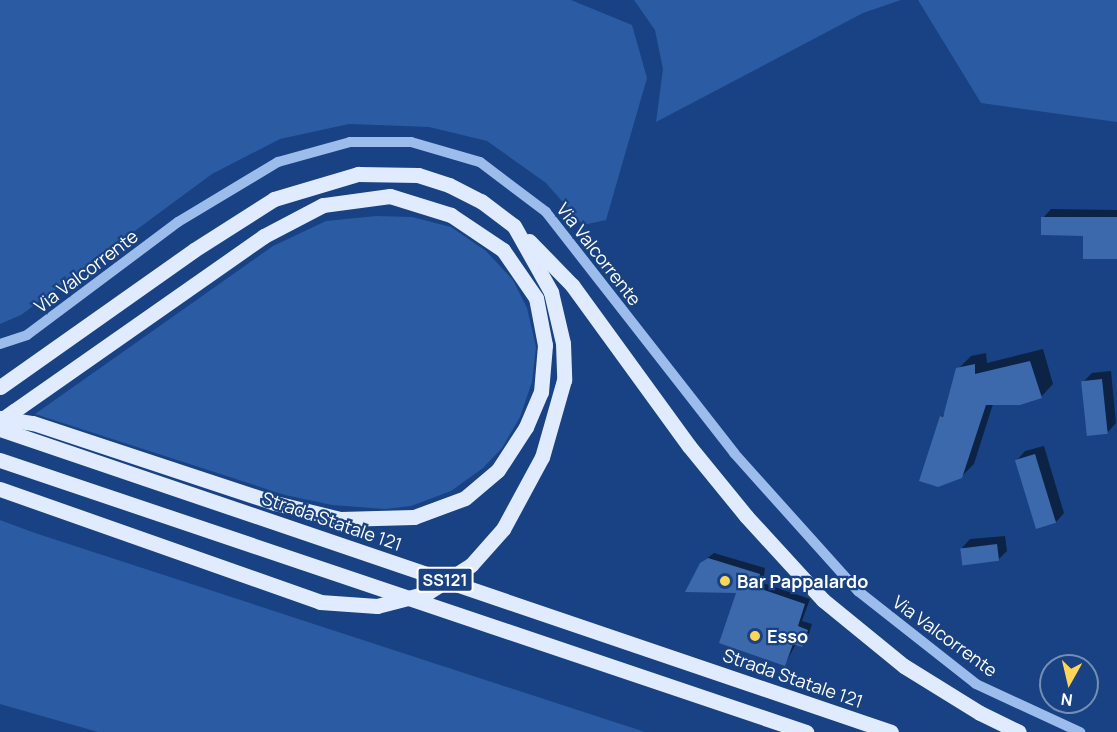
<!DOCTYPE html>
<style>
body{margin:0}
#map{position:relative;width:1117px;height:732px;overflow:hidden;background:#184283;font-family:Manrope,sans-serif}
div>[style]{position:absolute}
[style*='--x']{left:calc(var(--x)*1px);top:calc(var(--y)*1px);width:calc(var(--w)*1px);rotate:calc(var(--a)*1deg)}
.green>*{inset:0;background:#2a5ba3}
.shadow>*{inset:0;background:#0007}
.building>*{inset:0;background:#3c69ab;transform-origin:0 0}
.minor>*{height:10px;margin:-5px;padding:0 5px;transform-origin:5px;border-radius:5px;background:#9cbdec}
.major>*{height:15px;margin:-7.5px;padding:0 7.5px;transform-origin:7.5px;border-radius:7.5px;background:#e1ebff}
.major-bridge>*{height:15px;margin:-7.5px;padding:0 7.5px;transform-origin:7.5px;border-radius:7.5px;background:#e1ebff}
.dots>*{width:16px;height:16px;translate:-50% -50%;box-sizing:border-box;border:3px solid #184283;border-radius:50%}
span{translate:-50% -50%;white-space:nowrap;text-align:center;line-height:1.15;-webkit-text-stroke:4.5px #184283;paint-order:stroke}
.shield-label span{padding:2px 4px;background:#184283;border:2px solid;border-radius:4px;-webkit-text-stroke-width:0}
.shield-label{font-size:16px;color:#fff;font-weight:700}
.street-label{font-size:18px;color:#fff}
.poi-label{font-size:18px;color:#fff;font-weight:700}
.left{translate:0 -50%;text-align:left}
.north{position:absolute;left:1039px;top:654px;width:60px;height:60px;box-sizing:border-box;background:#184283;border:2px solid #748eb5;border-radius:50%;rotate:188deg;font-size:16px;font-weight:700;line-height:24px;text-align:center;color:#fff}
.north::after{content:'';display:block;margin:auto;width:21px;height:27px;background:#ffd557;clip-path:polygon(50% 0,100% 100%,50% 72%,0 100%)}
</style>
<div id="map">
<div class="green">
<div style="clip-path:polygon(0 0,571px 0,632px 25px,647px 78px,606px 220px,583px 225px,546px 183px,487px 141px,429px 127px,349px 124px,280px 139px,212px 174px,21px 315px,0 324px)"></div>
<div style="clip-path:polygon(634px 0,901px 0,863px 13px,656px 122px,663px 69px,655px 30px)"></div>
<div style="clip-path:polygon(918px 0,1117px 0,1117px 122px,981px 103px)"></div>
<div style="clip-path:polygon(376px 216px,412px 217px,451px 227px,486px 251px,513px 280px,527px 308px,536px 347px,532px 382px,520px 417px,502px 448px,483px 468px,451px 491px,411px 506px,385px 509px,332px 505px,285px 495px,35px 414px,273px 246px,326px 221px)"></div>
<div style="clip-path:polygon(0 520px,35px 533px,645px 732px,98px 732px,0 704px)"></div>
</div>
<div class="shadow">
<div style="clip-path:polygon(1051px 209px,1117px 210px,1117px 258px,1085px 235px,1043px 218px)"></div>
<div style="clip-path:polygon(1043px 349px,1053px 384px,1041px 397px,993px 404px,974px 464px,961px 477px,941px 417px,947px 411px,958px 369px,971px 356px,986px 353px,987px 363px)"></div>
<div style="clip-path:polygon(1111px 371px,1116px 423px,1108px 432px,1083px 382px,1092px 373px)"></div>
<div style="clip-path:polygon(1044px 446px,1064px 513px,1056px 522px,1017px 460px,1025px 451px)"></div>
<div style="clip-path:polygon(1005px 536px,1007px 551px,998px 560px,962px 548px,970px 539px)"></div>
<div style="clip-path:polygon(714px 553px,765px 568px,763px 583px,810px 599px,802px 621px,812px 624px,807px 640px,801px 645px,796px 644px,785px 664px,738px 592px,701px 563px)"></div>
</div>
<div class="building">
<div style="clip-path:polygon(1041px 217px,1117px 217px,1117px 259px,1083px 259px,1083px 236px,1041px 235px)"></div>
<div style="clip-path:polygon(1030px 361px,1042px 398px,1020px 405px,986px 405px,962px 478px,938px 487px,919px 481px,940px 416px,943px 417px,956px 368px,975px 364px,975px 374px)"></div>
<div style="left:1102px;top:379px;width:55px;height:21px;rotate:84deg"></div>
<div style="left:1035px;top:454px;width:72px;height:21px;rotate:73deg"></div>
<div style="left:997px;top:544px;width:17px;height:37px;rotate:83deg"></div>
<div style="clip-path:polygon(708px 558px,760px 574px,758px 588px,805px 604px,798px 626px,808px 630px,802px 647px,793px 644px,785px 666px,719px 643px,736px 593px,685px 592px,700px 563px)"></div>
</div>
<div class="minor">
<div style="--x:0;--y:344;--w:28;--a:-18"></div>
<div style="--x:27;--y:335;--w:189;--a:-36.8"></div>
<div style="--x:178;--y:222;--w:117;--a:-31"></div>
<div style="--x:278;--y:162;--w:75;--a:-15.5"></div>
<div style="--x:350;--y:142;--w:61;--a:0"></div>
<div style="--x:411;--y:142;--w:72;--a:16.2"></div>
<div style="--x:480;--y:162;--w:83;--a:37.1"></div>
<div style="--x:546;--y:212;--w:306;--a:52"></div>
<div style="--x:734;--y:453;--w:186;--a:48.1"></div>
<div style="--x:858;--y:591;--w:150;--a:38.2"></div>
<div style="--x:976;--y:684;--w:115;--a:24.8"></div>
</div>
<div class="major">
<div style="--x:529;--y:241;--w:62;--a:45.7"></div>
<div style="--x:572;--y:285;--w:199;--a:54"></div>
<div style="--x:689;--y:446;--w:90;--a:50.8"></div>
<div style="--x:746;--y:516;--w:114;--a:47.5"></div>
<div style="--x:823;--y:600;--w:104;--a:39.2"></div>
<div style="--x:904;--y:666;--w:89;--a:31.7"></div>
<div style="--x:980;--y:713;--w:43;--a:26"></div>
<div style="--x:0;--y:387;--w:237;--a:-35.2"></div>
<div style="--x:194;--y:250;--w:95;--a:-32.5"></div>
<div style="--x:274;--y:199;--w:88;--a:-16.6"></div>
<div style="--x:358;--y:174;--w:60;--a:1"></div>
<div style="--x:418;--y:175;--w:33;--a:18"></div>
<div style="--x:449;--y:185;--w:36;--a:27"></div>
<div style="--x:481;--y:201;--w:41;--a:37.1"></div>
<div style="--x:514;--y:226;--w:76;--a:60.7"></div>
<div style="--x:551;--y:292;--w:52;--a:76.8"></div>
<div style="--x:563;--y:343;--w:37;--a:88"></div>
<div style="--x:564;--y:380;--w:80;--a:105.9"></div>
<div style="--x:542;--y:457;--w:82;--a:118.4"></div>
<div style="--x:503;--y:529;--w:48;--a:131.6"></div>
<div style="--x:0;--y:418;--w:33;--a:9"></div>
<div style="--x:33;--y:423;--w:255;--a:18.3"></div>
<div style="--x:275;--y:503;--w:67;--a:13.8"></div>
<div style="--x:340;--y:519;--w:74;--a:-1.5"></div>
<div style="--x:414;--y:517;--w:54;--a:-20.4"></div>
<div style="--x:465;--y:498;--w:43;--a:-40.3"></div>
<div style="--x:498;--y:470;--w:51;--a:-56.9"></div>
<div style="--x:526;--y:427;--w:38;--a:-67"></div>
<div style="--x:541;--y:392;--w:47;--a:-85.1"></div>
<div style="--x:545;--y:345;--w:48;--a:-100.8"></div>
<div style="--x:536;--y:298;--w:58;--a:-124.5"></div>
<div style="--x:503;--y:250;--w:63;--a:-146.1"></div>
<div style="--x:451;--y:215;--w:64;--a:-162.7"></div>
<div style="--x:390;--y:196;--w:68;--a:172.3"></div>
<div style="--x:323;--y:205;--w:67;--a:152.3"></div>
<div style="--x:264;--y:236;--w:305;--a:145"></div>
<div style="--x:0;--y:429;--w:941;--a:18.78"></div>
<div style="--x:0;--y:460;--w:851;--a:18.65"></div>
<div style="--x:0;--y:489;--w:339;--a:19.4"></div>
<div style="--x:320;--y:602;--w:57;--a:4"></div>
</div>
<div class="major-bridge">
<div style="--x:0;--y:421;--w:17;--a:-36"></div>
<div style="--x:377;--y:606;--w:52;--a:-14.6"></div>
<div style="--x:427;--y:593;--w:52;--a:-32.5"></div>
</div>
<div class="dots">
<div style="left:725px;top:581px;background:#ffd557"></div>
<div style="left:755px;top:636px;background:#ffd557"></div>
</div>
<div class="shield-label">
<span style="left:445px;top:580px">SS121</span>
</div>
<div class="street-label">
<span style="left:599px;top:254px;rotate:52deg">Via Valcorrente</span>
<span style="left:86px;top:271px;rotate:-37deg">Via Valcorrente</span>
<span style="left:332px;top:521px;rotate:19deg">Strada Statale 121</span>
<span style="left:945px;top:636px;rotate:36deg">Via Valcorrente</span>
<span style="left:793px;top:678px;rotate:19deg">Strada Statale 121</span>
</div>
<div class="poi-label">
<span class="left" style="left:737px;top:581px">Bar Pappalardo</span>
<span class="left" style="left:767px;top:636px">Esso</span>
</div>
<div class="north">N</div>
</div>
